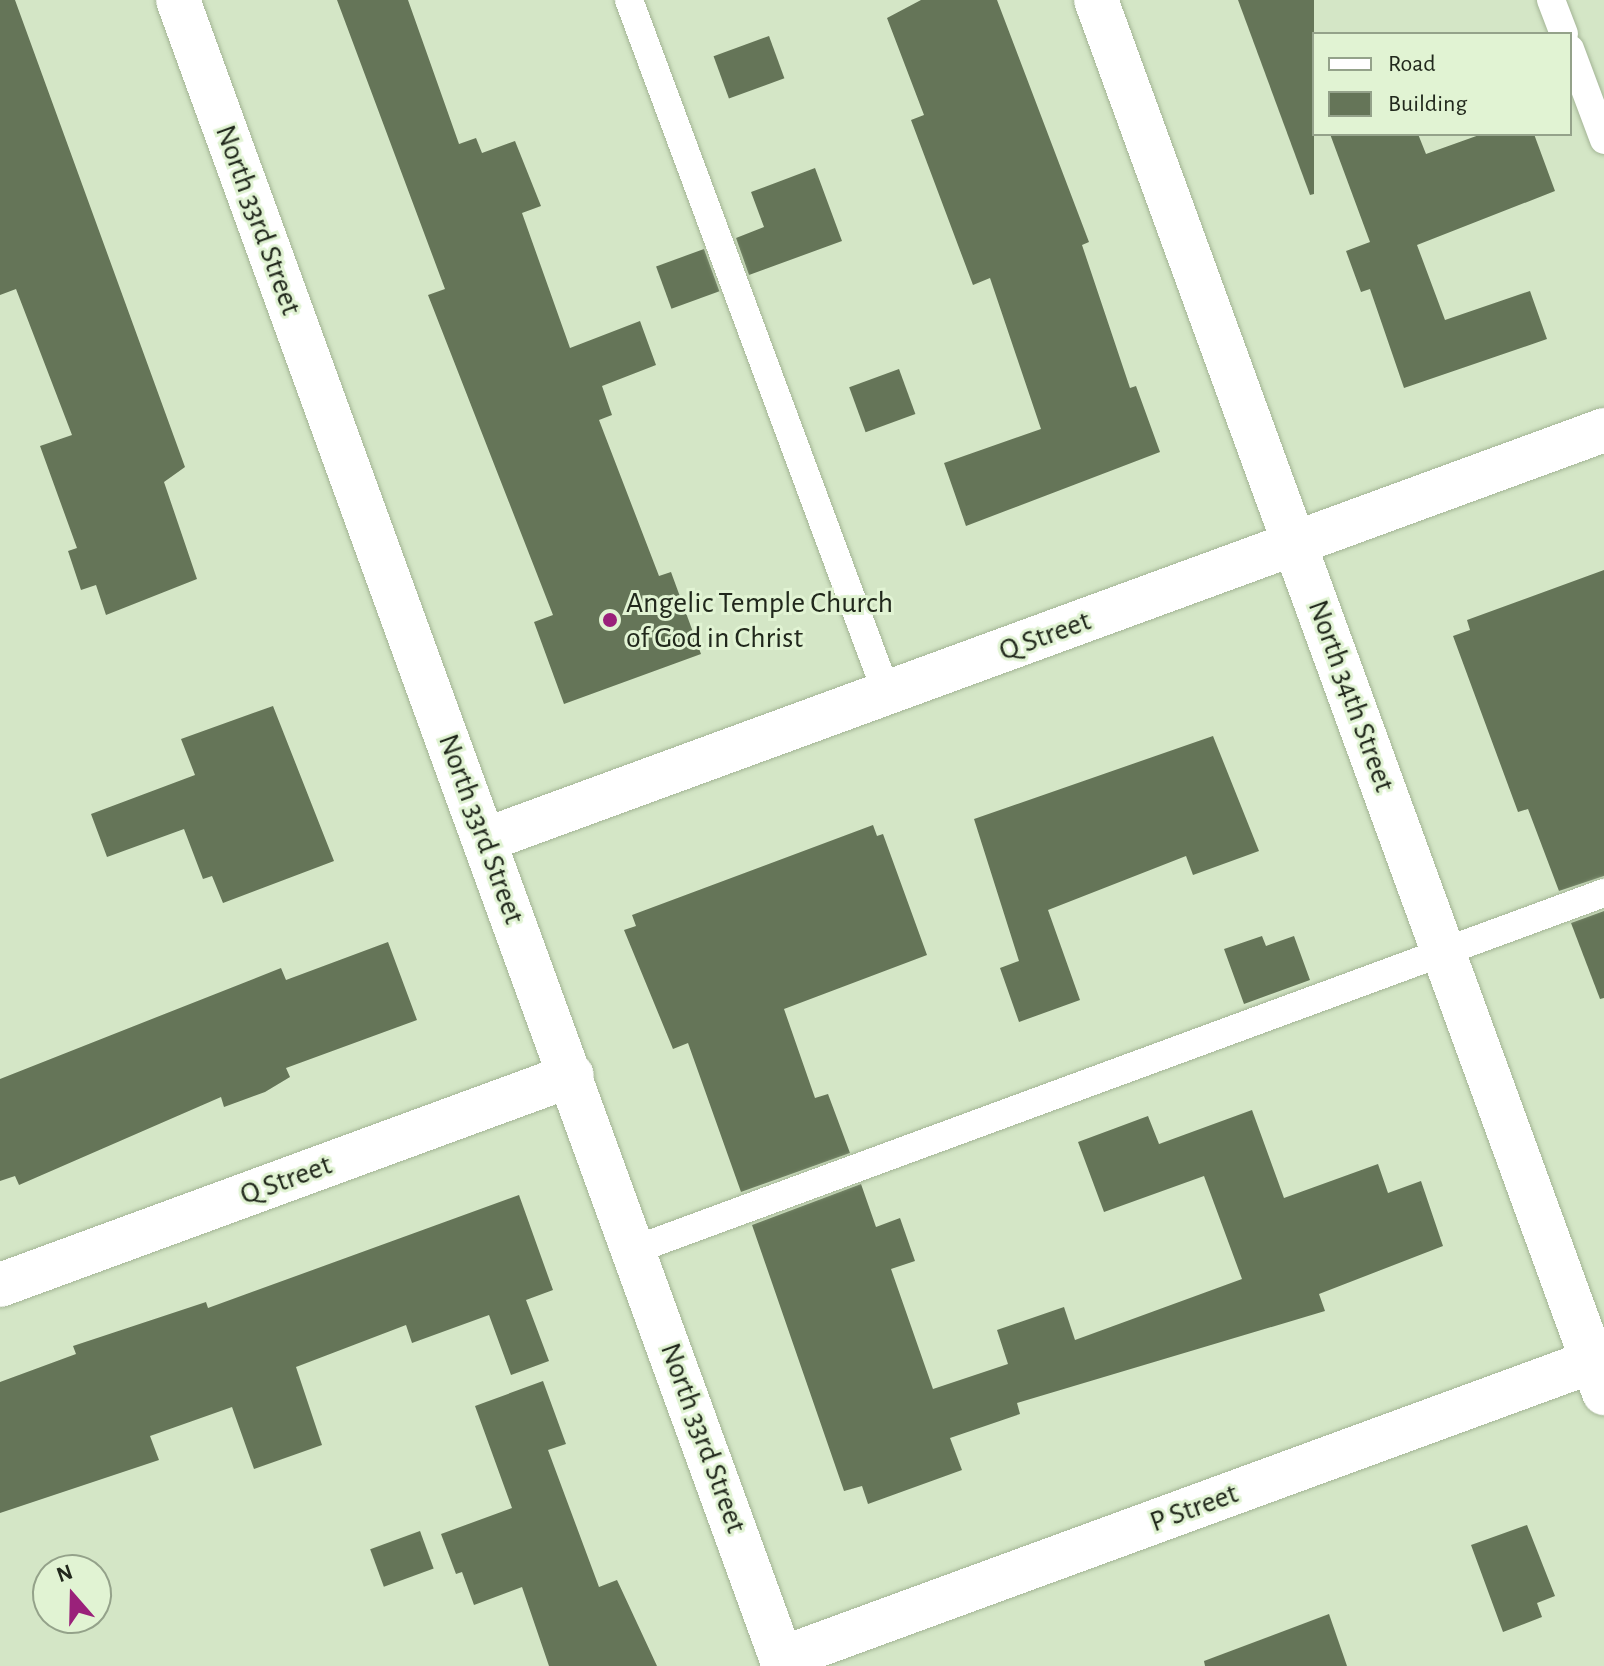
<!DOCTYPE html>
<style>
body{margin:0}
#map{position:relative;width:1604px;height:1666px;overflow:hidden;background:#d4e6c6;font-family:"Alegreya Sans",sans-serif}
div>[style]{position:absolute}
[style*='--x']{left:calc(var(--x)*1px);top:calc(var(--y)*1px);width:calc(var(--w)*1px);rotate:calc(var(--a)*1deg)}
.building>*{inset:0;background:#657558;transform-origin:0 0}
.roads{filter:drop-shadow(0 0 2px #a3b495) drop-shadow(0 0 2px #a3b495)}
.service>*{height:28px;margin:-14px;padding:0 14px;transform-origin:14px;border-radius:14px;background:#fff}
.minor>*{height:44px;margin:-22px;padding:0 22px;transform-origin:22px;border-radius:22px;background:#fff}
.secondary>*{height:44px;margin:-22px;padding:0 22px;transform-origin:22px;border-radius:22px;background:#fff}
.dots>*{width:22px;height:22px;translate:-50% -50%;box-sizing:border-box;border:4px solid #e1f3d3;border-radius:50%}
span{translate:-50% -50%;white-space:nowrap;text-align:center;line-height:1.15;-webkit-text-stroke:6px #e1f3d3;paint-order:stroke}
.street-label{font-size:30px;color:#21281c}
.poi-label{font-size:30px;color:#21281c}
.left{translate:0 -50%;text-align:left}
.legend{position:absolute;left:1312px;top:32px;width:260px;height:104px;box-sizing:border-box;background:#e1f3d3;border:2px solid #94a28a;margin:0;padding:10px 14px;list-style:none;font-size:24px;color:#21281c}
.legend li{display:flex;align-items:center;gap:16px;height:40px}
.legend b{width:40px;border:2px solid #94a28a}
.north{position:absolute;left:32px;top:1554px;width:80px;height:80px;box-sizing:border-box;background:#e1f3d3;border:2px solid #94a28a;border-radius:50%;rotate:340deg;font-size:22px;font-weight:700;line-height:32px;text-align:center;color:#21281c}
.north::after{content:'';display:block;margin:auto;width:28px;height:36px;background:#9a217a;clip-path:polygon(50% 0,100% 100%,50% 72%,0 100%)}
</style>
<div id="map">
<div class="building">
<div style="clip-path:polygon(0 0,15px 0,185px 467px,164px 482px,197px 579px,106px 615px,96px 585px,81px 590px,68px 551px,77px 548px,40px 446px,72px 435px,16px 289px,0 295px)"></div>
<div style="clip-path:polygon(337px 0,408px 0,459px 144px,476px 138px,482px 153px,515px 141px,541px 206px,522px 213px,570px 348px,640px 321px,656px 365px,602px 386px,612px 415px,599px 420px,659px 576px,671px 572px,701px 654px,564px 704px,534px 622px,553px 615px,428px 295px,445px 289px)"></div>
<div style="clip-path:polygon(921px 0,997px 0,1089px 242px,1082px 245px,1130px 388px,1136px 386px,1160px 452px,966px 526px,944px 463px,1041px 429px,990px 278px,973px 285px,911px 120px,924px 115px,887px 18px)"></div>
<div style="clip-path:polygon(1238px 0,1314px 0,1314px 194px,1310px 195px)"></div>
<div style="left:769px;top:36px;width:45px;height:59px;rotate:70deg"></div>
<div style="clip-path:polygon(1330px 134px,1418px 134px,1426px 154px,1482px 134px,1534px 134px,1555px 191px,1417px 245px,1445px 320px,1530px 291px,1547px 339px,1404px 388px,1370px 289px,1361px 292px,1346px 251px,1370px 242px)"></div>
<div style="clip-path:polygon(815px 168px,842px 241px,749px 275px,736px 238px,764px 227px,751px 192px)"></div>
<div style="left:704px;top:249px;width:45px;height:51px;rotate:70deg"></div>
<div style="left:899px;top:369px;width:48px;height:53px;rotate:70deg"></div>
<div style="clip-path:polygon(1604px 570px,1604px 876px,1559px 891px,1528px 809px,1518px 812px,1453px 636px,1470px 630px,1467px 620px)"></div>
<div style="clip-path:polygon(273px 706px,334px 861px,223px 903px,212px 876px,203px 879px,184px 829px,107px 857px,91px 814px,195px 775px,181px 739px)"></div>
<div style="clip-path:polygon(1213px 736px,1259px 851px,1193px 875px,1186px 856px,1048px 910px,1080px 1000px,1019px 1022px,1000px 968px,1019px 961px,974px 819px)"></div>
<div style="clip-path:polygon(873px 825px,877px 836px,883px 834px,927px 955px,784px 1009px,815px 1098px,828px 1094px,850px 1153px,741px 1192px,688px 1043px,673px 1049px,624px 930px,636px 926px,632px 915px)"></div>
<div style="clip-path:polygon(1604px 911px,1604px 998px,1600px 999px,1571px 923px)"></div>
<div style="clip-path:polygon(1262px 936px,1266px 946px,1294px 936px,1310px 980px,1244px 1004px,1224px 949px)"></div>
<div style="clip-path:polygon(388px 942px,417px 1020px,286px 1068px,290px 1077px,265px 1092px,224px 1107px,221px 1097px,19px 1185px,15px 1176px,0 1181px,0 1079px,281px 968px,286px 980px)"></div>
<div style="clip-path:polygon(1252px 1110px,1284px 1198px,1378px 1164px,1388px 1193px,1421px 1181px,1443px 1246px,1319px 1294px,1325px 1311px,1017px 1403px,1020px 1414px,950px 1438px,962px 1470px,868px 1504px,862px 1486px,844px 1491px,752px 1225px,861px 1184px,876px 1227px,900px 1218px,915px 1261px,891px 1269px,933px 1389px,1008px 1364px,997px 1330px,1064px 1307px,1075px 1340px,1242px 1279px,1204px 1176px,1104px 1212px,1078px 1142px,1148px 1116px,1159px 1144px)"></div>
<div style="clip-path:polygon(519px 1195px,553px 1290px,526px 1300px,549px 1361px,511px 1375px,489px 1315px,412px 1343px,406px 1325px,296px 1367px,322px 1445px,254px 1469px,232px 1407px,150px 1436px,159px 1460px,0 1513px,0 1382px,76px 1354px,73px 1346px,206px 1302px,208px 1308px)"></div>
<div style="clip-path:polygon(543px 1381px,566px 1444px,548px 1450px,599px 1587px,617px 1580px,657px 1666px,549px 1666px,522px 1587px,474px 1605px,462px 1572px,456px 1574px,441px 1534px,512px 1508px,475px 1406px)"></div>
<div style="clip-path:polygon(1527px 1525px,1555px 1596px,1537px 1603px,1542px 1617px,1503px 1632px,1471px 1545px)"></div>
<div style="left:420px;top:1531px;width:40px;height:53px;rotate:70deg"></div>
<div style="clip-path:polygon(1329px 1614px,1347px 1666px,1205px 1666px,1204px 1661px)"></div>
</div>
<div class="roads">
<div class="service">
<div style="--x:629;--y:0;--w:740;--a:69.61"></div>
<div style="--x:1551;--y:0;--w:36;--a:69"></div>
<div style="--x:1570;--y:49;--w:97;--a:69.5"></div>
<div style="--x:634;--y:1250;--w:1034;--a:-20.21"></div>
</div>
<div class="minor">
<div style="--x:1096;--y:0;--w:1483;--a:69.96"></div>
<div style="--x:485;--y:840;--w:1192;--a:-20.12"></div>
<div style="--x:0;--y:1285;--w:609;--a:-20.16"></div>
<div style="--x:783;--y:1658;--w:874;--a:-20.13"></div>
</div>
<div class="secondary">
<div style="--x:178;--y:0;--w:1773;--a:70.01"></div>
</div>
</div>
<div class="dots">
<div style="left:610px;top:620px;background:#9a217a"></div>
</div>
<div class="street-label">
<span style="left:258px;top:220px;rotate:70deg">North 33rd Street</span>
<span style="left:1045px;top:636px;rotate:-20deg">Q Street</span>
<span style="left:1351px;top:696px;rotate:70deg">North 34th Street</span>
<span style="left:481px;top:829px;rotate:70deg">North 33rd Street</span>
<span style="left:286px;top:1180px;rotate:-20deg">Q Street</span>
<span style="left:703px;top:1438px;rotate:70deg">North 33rd Street</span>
<span style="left:1194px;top:1508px;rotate:-20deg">P Street</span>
</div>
<div class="poi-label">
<span class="left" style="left:626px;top:620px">Angelic Temple Church<br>of God in Christ</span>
</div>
<ul class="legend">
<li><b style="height:10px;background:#fff"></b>Road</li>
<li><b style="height:22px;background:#657558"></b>Building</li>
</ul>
<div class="north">N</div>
</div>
